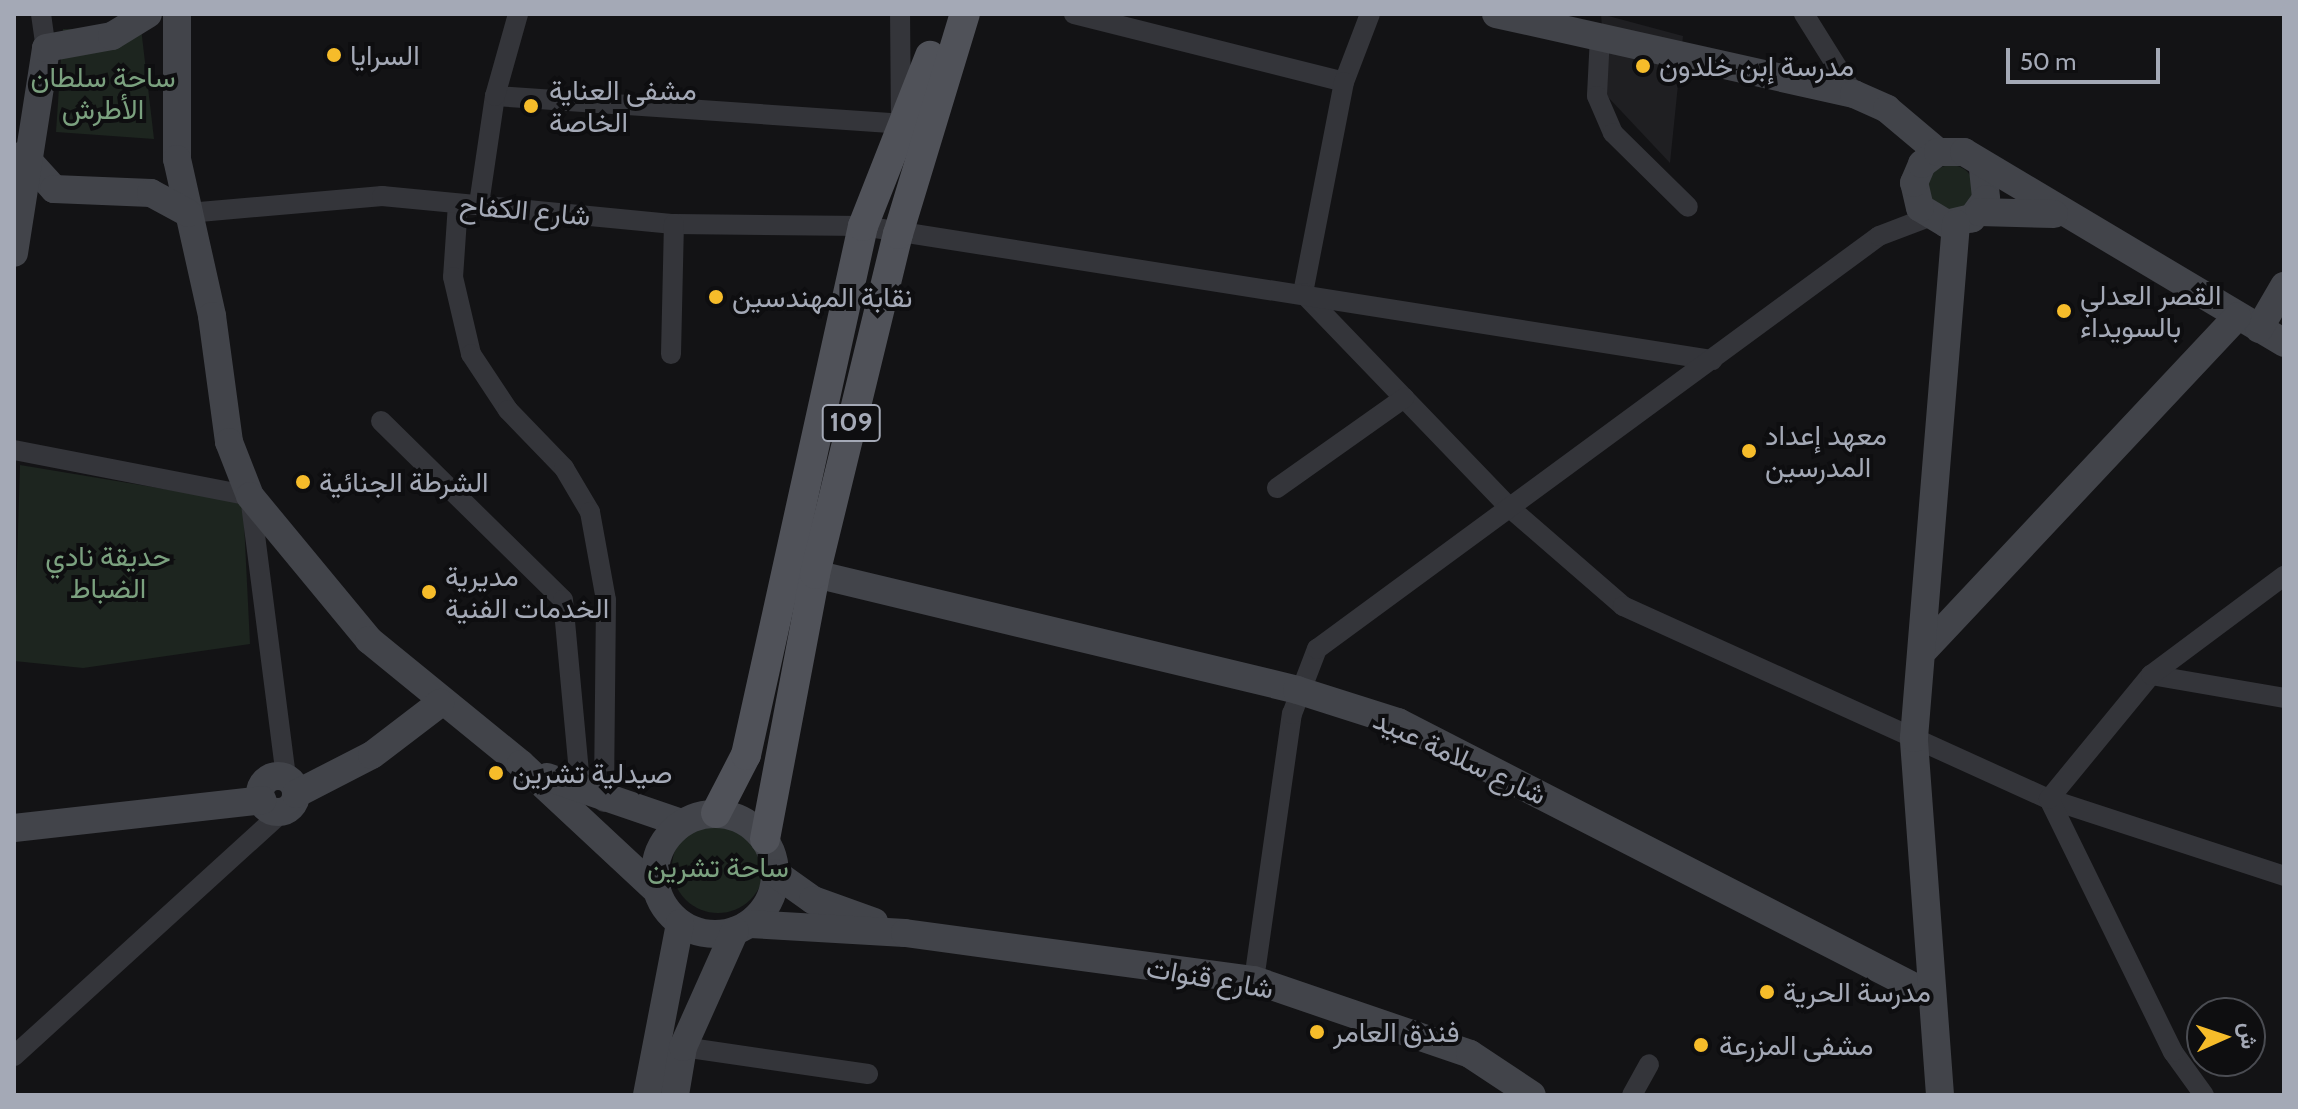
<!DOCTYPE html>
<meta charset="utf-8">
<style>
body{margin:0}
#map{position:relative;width:2298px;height:1109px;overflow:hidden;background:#131315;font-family:Cabin,Vazirmatn,sans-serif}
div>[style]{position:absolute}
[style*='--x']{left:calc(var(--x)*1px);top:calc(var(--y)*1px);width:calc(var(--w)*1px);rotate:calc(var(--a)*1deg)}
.built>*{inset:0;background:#1f1f22}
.green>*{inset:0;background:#1d251f}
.round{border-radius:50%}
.street>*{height:20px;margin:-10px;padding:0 10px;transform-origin:10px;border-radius:10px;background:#34353a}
.secondary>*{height:28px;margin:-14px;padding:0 14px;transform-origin:14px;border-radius:14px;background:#42444a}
.secondary>.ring{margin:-14px;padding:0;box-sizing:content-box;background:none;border:28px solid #42444a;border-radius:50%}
.primary>*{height:30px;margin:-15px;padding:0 15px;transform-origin:15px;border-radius:15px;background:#505259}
.dots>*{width:22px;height:22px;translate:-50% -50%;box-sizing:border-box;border:4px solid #0e0e10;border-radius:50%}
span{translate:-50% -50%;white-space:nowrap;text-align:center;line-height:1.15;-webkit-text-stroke:8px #0e0e10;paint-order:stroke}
.shield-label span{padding:2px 6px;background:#0e0e10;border:2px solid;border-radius:6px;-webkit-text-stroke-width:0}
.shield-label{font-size:26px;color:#a4a9b6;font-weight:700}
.poi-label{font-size:28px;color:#a4a9b6}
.left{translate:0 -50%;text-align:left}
.park-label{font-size:28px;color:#7ba17f}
.street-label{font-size:28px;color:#a4a9b6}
.frame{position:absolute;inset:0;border:16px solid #a4a9b6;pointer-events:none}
.north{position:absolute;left:2186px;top:997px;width:80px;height:80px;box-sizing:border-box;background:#0e0e10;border:2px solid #4a4c52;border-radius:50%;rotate:87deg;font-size:22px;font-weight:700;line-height:32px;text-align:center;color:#a4a9b6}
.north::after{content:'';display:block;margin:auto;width:28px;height:36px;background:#f6bc2a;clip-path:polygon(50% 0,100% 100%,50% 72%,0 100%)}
.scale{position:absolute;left:2006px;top:48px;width:154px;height:36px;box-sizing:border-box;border:4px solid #a4a9b6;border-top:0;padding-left:10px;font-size:24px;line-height:28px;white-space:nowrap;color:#a4a9b6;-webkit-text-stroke:6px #0e0e10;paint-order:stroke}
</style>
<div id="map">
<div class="built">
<div style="clip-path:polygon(1601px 14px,1683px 36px,1670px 163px,1607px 96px)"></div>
</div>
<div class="green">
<div style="clip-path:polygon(141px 28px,154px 139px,56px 132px,63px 29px)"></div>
<div class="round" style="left:1928px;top:165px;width:46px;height:46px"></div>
<div style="clip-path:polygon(20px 465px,243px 502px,250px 644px,83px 668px,14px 661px)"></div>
<div class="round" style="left:672px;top:821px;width:92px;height:92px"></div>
</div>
<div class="street">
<div style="--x:41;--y:14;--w:34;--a:82"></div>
<div style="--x:1074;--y:14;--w:278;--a:14.1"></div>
<div style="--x:1370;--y:14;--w:73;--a:110.9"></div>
<div style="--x:1344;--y:82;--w:215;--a:101"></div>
<div style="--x:1303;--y:293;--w:298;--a:46.1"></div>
<div style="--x:1510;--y:508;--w:150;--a:40.9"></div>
<div style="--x:1623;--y:606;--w:468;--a:24.4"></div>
<div style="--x:2049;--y:799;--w:247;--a:18.1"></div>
<div style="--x:1804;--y:14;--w:94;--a:58"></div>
<div style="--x:1600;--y:36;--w:60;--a:92.9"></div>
<div style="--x:1597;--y:96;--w:40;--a:66.6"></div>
<div style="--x:1613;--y:133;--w:105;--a:44.6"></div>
<div style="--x:495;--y:96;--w:407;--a:3.9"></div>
<div style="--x:901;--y:124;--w:110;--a:-90.5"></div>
<div style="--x:458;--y:204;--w:73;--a:93.9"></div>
<div style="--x:453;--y:277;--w:79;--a:76.8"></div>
<div style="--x:471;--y:354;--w:67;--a:56.5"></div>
<div style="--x:508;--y:410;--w:81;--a:46"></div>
<div style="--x:564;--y:468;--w:51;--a:59.4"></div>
<div style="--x:590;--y:512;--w:89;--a:79.7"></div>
<div style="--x:606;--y:600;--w:202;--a:90.6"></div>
<div style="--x:479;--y:204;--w:109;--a:-81.6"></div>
<div style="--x:495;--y:96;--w:85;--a:-74.3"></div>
<div style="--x:188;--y:213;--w:195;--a:-5"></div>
<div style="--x:382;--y:196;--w:293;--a:5.5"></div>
<div style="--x:674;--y:224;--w:189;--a:0.6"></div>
<div style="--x:863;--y:226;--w:860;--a:8.97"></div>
<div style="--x:671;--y:354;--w:130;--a:-88.7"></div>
<div style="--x:381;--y:421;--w:255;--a:44.5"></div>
<div style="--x:563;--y:600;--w:195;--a:84.7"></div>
<div style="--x:14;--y:450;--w:240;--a:11"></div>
<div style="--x:250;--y:496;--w:284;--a:82.7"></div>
<div style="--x:1277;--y:488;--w:156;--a:-35.3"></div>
<div style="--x:2151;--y:675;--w:135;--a:9.8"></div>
<div style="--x:1254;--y:980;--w:269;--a:-81.9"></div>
<div style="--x:1292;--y:714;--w:70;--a:-69"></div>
<div style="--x:1317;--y:649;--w:697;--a:-36.31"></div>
<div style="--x:1879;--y:236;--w:53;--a:-20.8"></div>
<div style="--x:683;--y:1047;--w:187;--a:8.3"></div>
<div style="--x:14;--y:1056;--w:364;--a:-42.3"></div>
<div style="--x:1632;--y:1095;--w:35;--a:-61"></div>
<div style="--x:2204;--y:1095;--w:53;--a:-125.8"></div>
<div style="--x:2173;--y:1052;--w:282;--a:-116.1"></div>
<div style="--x:2049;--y:799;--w:161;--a:-50.6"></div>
<div style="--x:2151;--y:675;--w:166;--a:-36.7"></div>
</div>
<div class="secondary">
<div style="--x:177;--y:14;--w:145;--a:90"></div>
<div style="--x:177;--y:159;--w:161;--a:77.4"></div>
<div style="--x:212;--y:316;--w:127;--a:82.3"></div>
<div style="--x:229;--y:442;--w:58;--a:68.7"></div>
<div style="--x:250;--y:496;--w:187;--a:50.4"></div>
<div style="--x:369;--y:640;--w:196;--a:39.2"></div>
<div style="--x:521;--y:764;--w:186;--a:43"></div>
<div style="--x:1496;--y:14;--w:367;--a:12.6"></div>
<div style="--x:1854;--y:94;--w:36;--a:24"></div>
<div style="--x:1887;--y:109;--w:67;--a:40.1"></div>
<div style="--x:23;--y:155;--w:46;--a:47.6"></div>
<div style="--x:54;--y:189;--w:97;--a:2.4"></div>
<div style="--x:151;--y:193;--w:42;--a:28.4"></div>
<div style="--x:1983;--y:169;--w:30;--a:84"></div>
<div style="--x:1986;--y:199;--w:24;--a:126"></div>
<div style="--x:1972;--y:218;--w:26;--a:167"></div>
<div style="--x:1947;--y:224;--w:31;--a:-149"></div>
<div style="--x:1920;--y:208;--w:26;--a:-103"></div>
<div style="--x:1914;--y:183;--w:21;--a:-67"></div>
<div style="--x:1922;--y:164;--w:20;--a:-37"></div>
<div style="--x:1938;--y:152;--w:26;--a:0"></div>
<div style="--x:1964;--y:152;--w:373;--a:30.8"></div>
<div style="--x:1979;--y:212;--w:75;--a:1.5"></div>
<div style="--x:14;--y:253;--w:207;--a:-81.1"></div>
<div style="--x:46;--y:48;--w:67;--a:-10.3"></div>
<div style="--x:112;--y:36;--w:42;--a:-31.4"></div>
<div style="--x:2259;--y:329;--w:50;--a:-59.8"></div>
<div style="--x:815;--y:574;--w:496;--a:13.5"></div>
<div style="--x:1297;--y:690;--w:106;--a:17.6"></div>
<div style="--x:1398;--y:722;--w:600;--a:27.16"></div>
<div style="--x:1925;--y:649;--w:456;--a:-46.8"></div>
<div class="ring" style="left:260px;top:776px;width:8px;height:8px"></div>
<div style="--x:547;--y:777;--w:142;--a:18.9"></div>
<div style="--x:296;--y:794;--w:85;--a:-27.2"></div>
<div style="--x:372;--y:755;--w:86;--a:-37.4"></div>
<div class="ring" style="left:655px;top:814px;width:92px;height:92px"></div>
<div style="--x:14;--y:828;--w:250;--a:-6.4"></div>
<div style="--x:775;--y:873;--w:47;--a:35.4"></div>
<div style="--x:813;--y:900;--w:65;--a:19.8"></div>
<div style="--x:750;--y:924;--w:155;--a:3.3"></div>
<div style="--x:905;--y:933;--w:352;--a:7.7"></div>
<div style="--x:1254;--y:980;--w:228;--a:18.9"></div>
<div style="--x:1470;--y:1054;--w:74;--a:33.5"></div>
<div style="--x:647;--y:1095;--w:175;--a:-79.1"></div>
<div style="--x:675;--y:1095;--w:49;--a:-80.5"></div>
<div style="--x:683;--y:1047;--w:127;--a:-65.9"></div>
<div style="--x:1940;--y:1095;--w:358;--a:-94.2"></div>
<div style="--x:1914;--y:738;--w:516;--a:-85.33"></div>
</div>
<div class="primary">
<div style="--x:716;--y:813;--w:65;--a:-62.7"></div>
<div style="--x:746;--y:755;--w:542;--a:-77.53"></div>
<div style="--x:863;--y:226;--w:183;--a:-68.5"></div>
<div style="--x:765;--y:839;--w:270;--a:-79.3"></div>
<div style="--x:815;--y:574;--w:350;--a:-76.3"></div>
<div style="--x:898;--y:234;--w:230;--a:-73.1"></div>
</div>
<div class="dots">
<div style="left:334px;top:55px;background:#f6bc2a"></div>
<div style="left:1643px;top:66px;background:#f6bc2a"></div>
<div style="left:531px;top:106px;background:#f6bc2a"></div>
<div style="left:716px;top:297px;background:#f6bc2a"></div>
<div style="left:2064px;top:311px;background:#f6bc2a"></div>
<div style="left:1749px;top:451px;background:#f6bc2a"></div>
<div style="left:303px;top:482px;background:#f6bc2a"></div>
<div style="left:429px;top:592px;background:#f6bc2a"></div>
<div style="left:496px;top:773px;background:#f6bc2a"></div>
<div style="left:1767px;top:992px;background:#f6bc2a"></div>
<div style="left:1317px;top:1032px;background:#f6bc2a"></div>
<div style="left:1701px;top:1045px;background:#f6bc2a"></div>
</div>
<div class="shield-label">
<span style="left:851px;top:423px">109</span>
</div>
<div class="poi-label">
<span class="left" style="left:350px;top:55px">السرايا</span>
<span class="left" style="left:1659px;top:66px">مدرسة إبن خلدون</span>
<span class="left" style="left:549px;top:106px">مشفى العناية<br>الخاصة</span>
<span class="left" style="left:2080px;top:311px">القصر العدلي<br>بالسويداء</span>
<span class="left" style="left:732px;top:297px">نقابة المهندسين</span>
<span class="left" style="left:1765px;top:451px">معهد إعداد<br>المدرسين</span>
<span class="left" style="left:319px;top:482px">الشرطة الجنائية</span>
<span class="left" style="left:445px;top:592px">مديرية<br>الخدمات الفنية</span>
<span class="left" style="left:512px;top:773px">صيدلية تشرين</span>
<span class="left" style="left:1783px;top:992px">مدرسة الحرية</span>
<span class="left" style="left:1333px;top:1032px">فندق العامر</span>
<span class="left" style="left:1719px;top:1045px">مشفى المزرعة</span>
</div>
<div class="park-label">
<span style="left:103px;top:93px">ساحة سلطان<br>الأطرش</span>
<span style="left:108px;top:572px">حديقة نادي<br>الضباط</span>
<span style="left:718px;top:867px">ساحة تشرين</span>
</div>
<div class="street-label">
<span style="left:525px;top:210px;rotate:5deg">شارع الكفاح</span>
<span style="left:1460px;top:757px;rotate:25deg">شارع سلامة عبيد</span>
<span style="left:1210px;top:978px;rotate:10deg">شارع قنوات</span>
</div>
<div class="frame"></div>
<div class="north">ش</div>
<div class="scale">50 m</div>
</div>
